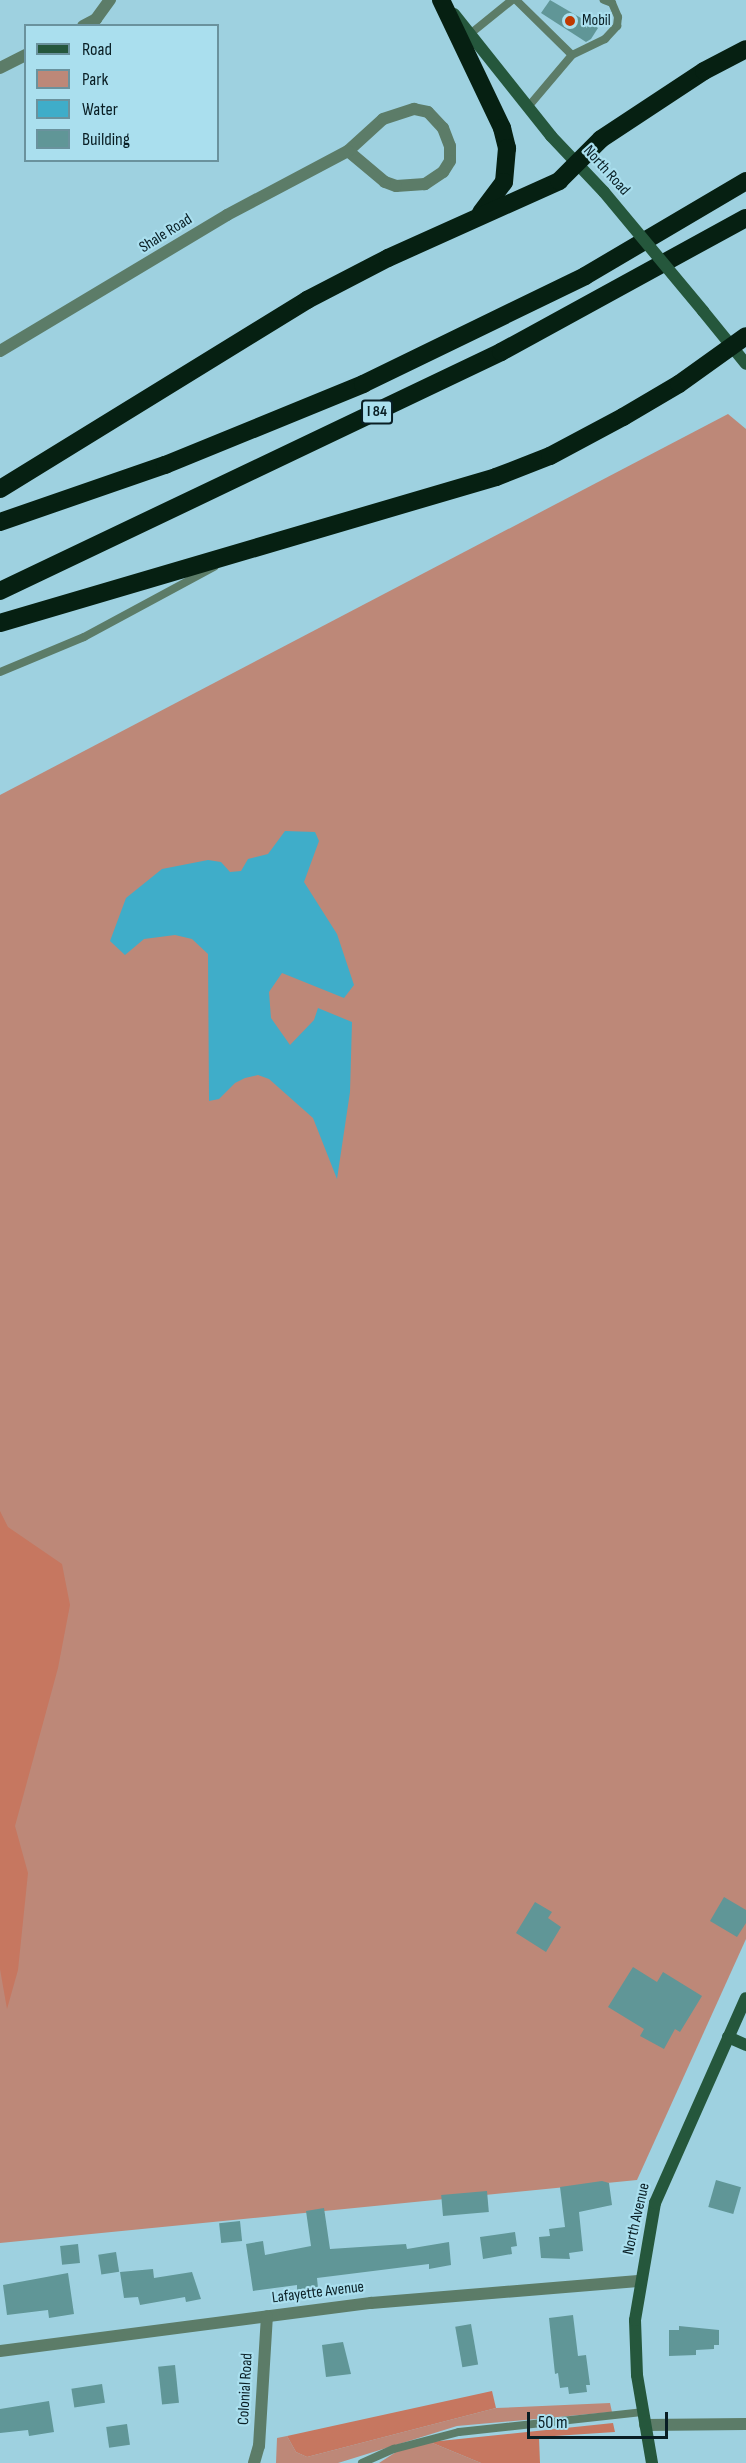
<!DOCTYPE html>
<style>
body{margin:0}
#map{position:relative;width:746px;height:2463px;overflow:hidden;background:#9ed1e0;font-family:"Sofia Sans Condensed",sans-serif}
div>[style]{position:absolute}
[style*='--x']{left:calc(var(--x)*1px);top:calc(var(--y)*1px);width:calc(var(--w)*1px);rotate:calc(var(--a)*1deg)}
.green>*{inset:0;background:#bd8878}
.forest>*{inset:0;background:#c67760}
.water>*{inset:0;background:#3fadc9}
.building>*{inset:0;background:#609697;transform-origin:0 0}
.lane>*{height:8px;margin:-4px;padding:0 4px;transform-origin:4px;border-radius:4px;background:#5c7c68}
.street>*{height:12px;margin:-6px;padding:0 6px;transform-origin:6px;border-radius:6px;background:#5c7c68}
.secondary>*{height:12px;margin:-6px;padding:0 6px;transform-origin:6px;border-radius:6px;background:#25573c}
.highway>*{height:18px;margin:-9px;padding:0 9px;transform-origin:9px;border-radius:9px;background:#062012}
.secondary-bridge>*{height:12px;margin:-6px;padding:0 6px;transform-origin:6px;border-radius:6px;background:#25573c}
.dots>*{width:16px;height:16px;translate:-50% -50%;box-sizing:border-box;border:3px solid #aadfee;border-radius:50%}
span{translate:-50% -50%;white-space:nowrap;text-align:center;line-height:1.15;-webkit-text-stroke:4.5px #aadfee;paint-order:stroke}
.shield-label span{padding:2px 4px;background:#aadfee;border:2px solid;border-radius:4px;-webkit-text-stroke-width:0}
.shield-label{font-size:15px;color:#091e24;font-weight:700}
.poi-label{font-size:16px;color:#091e24}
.left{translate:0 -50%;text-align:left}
.street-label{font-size:16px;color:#091e24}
.legend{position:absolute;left:24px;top:24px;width:195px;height:138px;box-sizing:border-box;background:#aadfee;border:2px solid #6a929d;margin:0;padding:8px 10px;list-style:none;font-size:18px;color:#091e24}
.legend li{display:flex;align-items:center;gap:12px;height:30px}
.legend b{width:30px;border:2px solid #6a929d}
.scale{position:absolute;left:527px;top:2412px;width:141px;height:27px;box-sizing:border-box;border:3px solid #091e24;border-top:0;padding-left:8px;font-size:18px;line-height:21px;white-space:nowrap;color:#091e24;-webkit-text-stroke:4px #aadfee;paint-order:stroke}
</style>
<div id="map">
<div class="green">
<div style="clip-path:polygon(728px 414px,746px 429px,746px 1939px,637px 2180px,0 2243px,0 795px)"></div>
<div style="clip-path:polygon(610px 2403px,612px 2412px,457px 2426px,338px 2463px,276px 2463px,277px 2438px,287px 2436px,296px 2452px,307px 2457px,496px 2408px)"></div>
<div style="clip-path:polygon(430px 2442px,481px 2463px,379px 2463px,396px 2452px)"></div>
</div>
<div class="forest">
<div style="clip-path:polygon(0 1511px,8px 1527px,62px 1564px,70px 1605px,58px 1668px,15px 1826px,28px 1873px,18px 1970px,7px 2009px,0 1969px)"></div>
<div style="clip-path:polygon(492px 2391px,496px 2408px,307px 2457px,296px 2452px,287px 2436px)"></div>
<div style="clip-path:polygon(613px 2423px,615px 2432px,539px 2437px,540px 2463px,481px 2463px,430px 2442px)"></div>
</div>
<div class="water">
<div style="clip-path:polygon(285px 831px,315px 832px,319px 841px,304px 882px,337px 934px,354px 985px,344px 998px,282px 973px,269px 992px,271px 1018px,290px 1045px,314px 1020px,318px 1008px,352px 1022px,350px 1092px,337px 1179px,313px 1118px,269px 1079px,258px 1075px,245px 1078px,235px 1083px,219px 1099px,209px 1101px,208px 954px,192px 939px,175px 935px,144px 939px,125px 955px,110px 941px,126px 898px,162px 869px,208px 860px,221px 862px,230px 872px,241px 871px,248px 859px,268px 854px)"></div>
</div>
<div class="building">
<div style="clip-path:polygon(550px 0,598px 28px,591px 39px,586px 42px,541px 13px)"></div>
<div style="clip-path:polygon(724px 1897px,746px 1910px,746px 1923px,737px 1937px,710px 1921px)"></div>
<div style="clip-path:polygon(535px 1902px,552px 1912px,548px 1918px,561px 1927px,546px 1952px,516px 1933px)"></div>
<div style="clip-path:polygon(633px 1967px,657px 1982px,663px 1972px,702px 1996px,680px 2032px,675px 2029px,664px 2049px,640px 2036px,644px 2029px,608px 2007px)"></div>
<div style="left:716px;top:2180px;width:26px;height:28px;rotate:16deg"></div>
<div style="clip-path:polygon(602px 2181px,609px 2183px,612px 2205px,579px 2212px,583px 2251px,569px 2253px,570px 2259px,541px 2258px,539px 2237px,550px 2236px,549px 2229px,565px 2227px,560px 2187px)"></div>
<div style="left:487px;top:2191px;width:21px;height:46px;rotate:85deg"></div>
<div style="clip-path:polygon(324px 2208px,330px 2249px,406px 2244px,407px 2249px,449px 2242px,451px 2265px,429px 2269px,429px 2264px,317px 2278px,318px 2288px,297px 2290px,297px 2285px,253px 2291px,246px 2244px,263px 2241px,265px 2255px,311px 2246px,306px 2211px)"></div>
<div style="left:240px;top:2221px;width:20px;height:21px;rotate:84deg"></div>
<div style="clip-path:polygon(515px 2232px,517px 2246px,511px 2247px,512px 2254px,483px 2259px,480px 2237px)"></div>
<div style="left:78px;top:2244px;width:19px;height:18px;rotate:84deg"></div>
<div style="left:116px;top:2252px;width:20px;height:18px;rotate:81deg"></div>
<div style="clip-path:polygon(153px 2269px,154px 2278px,192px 2272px,201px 2299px,186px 2302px,185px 2297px,140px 2305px,138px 2297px,124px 2298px,120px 2272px)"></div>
<div style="clip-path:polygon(68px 2273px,74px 2314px,49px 2318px,48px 2310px,7px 2315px,3px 2285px)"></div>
<div style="clip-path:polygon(573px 2315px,578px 2356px,586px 2355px,590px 2385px,586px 2385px,587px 2392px,569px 2394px,568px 2387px,560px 2388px,558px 2373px,555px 2374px,549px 2318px)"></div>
<div style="left:471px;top:2324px;width:41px;height:16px;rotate:80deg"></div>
<div style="clip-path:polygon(679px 2326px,719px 2330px,719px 2345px,714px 2345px,714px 2349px,696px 2350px,696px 2355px,669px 2356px,669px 2330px,679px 2330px)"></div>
<div style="clip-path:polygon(343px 2342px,351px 2374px,326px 2377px,322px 2345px)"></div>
<div style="left:175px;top:2365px;width:38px;height:17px;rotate:84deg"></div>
<div style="left:102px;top:2384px;width:19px;height:31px;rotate:81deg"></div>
<div style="clip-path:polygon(49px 2401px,54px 2432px,29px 2436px,28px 2430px,0 2433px,0 2409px)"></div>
<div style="left:127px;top:2424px;width:21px;height:21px;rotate:82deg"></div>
</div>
<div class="lane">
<div style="--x:516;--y:0;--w:78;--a:44.5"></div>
<div style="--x:470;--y:34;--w:54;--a:-39"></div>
<div style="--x:528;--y:107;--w:68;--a:-49.8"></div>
<div style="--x:572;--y:55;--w:37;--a:-26"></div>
<div style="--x:605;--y:39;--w:18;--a:-47"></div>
<div style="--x:617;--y:26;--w:9;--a:-84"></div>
<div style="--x:618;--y:17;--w:15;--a:-113"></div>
<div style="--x:612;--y:3;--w:9;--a:-159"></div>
<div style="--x:0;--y:672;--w:91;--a:-22.6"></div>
<div style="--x:84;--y:637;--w:148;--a:-28.3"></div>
<div style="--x:362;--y:2463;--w:35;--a:-24"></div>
<div style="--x:394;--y:2449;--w:67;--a:-14.7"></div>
<div style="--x:459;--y:2432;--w:184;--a:-6.2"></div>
</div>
<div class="street">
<div style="--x:83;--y:26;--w:15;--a:-28"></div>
<div style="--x:96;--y:19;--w:24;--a:-54"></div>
<div style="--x:0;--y:68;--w:29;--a:-27"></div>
<div style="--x:414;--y:109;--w:14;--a:12"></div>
<div style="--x:428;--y:112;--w:22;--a:47"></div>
<div style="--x:443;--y:128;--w:19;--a:69"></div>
<div style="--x:450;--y:146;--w:15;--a:90"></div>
<div style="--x:450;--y:161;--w:13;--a:122"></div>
<div style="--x:443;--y:172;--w:22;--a:146"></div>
<div style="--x:425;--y:184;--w:29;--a:176"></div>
<div style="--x:396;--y:186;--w:12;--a:-160"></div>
<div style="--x:385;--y:182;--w:48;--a:-140"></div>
<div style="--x:348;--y:151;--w:47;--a:-42.4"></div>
<div style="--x:383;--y:119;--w:33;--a:-18"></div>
<div style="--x:0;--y:351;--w:265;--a:-30.9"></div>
<div style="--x:227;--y:215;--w:137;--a:-27.9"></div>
<div style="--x:0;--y:2351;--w:374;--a:-7.4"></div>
<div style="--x:371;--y:2303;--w:271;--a:-4.7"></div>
<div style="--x:645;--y:2425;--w:101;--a:-0.6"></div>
<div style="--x:254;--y:2463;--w:18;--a:-74"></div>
<div style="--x:259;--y:2446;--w:130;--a:-86.5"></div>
</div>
<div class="secondary">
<div style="--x:454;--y:14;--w:156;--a:51.5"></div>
<div style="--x:551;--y:136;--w:77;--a:46.6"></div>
<div style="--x:703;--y:311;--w:68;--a:50.9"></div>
<div style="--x:728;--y:2037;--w:20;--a:24"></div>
<div style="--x:652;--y:2463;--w:89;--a:-99.7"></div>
<div style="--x:637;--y:2375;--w:55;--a:-92.1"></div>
<div style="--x:635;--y:2320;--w:119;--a:-80.3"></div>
<div style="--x:655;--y:2203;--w:224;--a:-66.1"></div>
</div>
<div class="highway">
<div style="--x:441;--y:0;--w:142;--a:64.5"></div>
<div style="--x:502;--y:128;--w:21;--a:76"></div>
<div style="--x:507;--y:148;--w:34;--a:95"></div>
<div style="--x:504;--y:182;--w:38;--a:127"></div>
<div style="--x:0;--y:489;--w:361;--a:-31.6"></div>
<div style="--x:307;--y:300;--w:91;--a:-27.4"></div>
<div style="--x:388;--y:258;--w:188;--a:-24.2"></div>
<div style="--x:559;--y:181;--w:59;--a:-45"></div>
<div style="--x:601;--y:139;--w:123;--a:-33.4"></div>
<div style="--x:704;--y:71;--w:47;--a:-27.6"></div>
<div style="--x:0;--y:522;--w:175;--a:-19.1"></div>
<div style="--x:165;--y:465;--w:214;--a:-22.2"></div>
<div style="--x:363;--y:384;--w:247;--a:-25.9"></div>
<div style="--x:585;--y:276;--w:187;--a:-30.5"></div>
<div style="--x:0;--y:591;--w:555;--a:-25.5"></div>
<div style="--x:501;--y:352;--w:279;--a:-28.7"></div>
<div style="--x:0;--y:623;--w:517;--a:-16.4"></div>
<div style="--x:496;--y:477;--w:58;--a:-21.3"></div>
<div style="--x:550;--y:456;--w:83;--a:-28.1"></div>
<div style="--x:623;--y:417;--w:65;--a:-30.5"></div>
<div style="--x:679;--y:384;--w:82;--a:-35.6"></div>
</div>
<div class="secondary-bridge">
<div style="--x:604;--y:192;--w:155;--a:50.2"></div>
</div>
<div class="dots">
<div style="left:570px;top:21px;background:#c03900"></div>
</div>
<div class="shield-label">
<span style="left:377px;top:412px">I 84</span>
</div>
<div class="poi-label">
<span class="left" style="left:582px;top:21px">Mobil</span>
</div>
<div class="street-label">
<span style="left:606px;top:171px;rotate:48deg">North Road</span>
<span style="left:166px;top:234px;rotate:-32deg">Shale Road</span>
<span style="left:637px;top:2219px;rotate:-77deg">North Avenue</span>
<span style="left:318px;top:2293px;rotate:-7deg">Lafayette Avenue</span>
<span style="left:246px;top:2389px;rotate:-87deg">Colonial Road</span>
</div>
<ul class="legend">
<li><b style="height:8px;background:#25573c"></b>Road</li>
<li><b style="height:16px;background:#bd8878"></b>Park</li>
<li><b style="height:16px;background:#3fadc9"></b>Water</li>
<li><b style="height:16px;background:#609697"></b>Building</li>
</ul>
<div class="scale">50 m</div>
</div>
